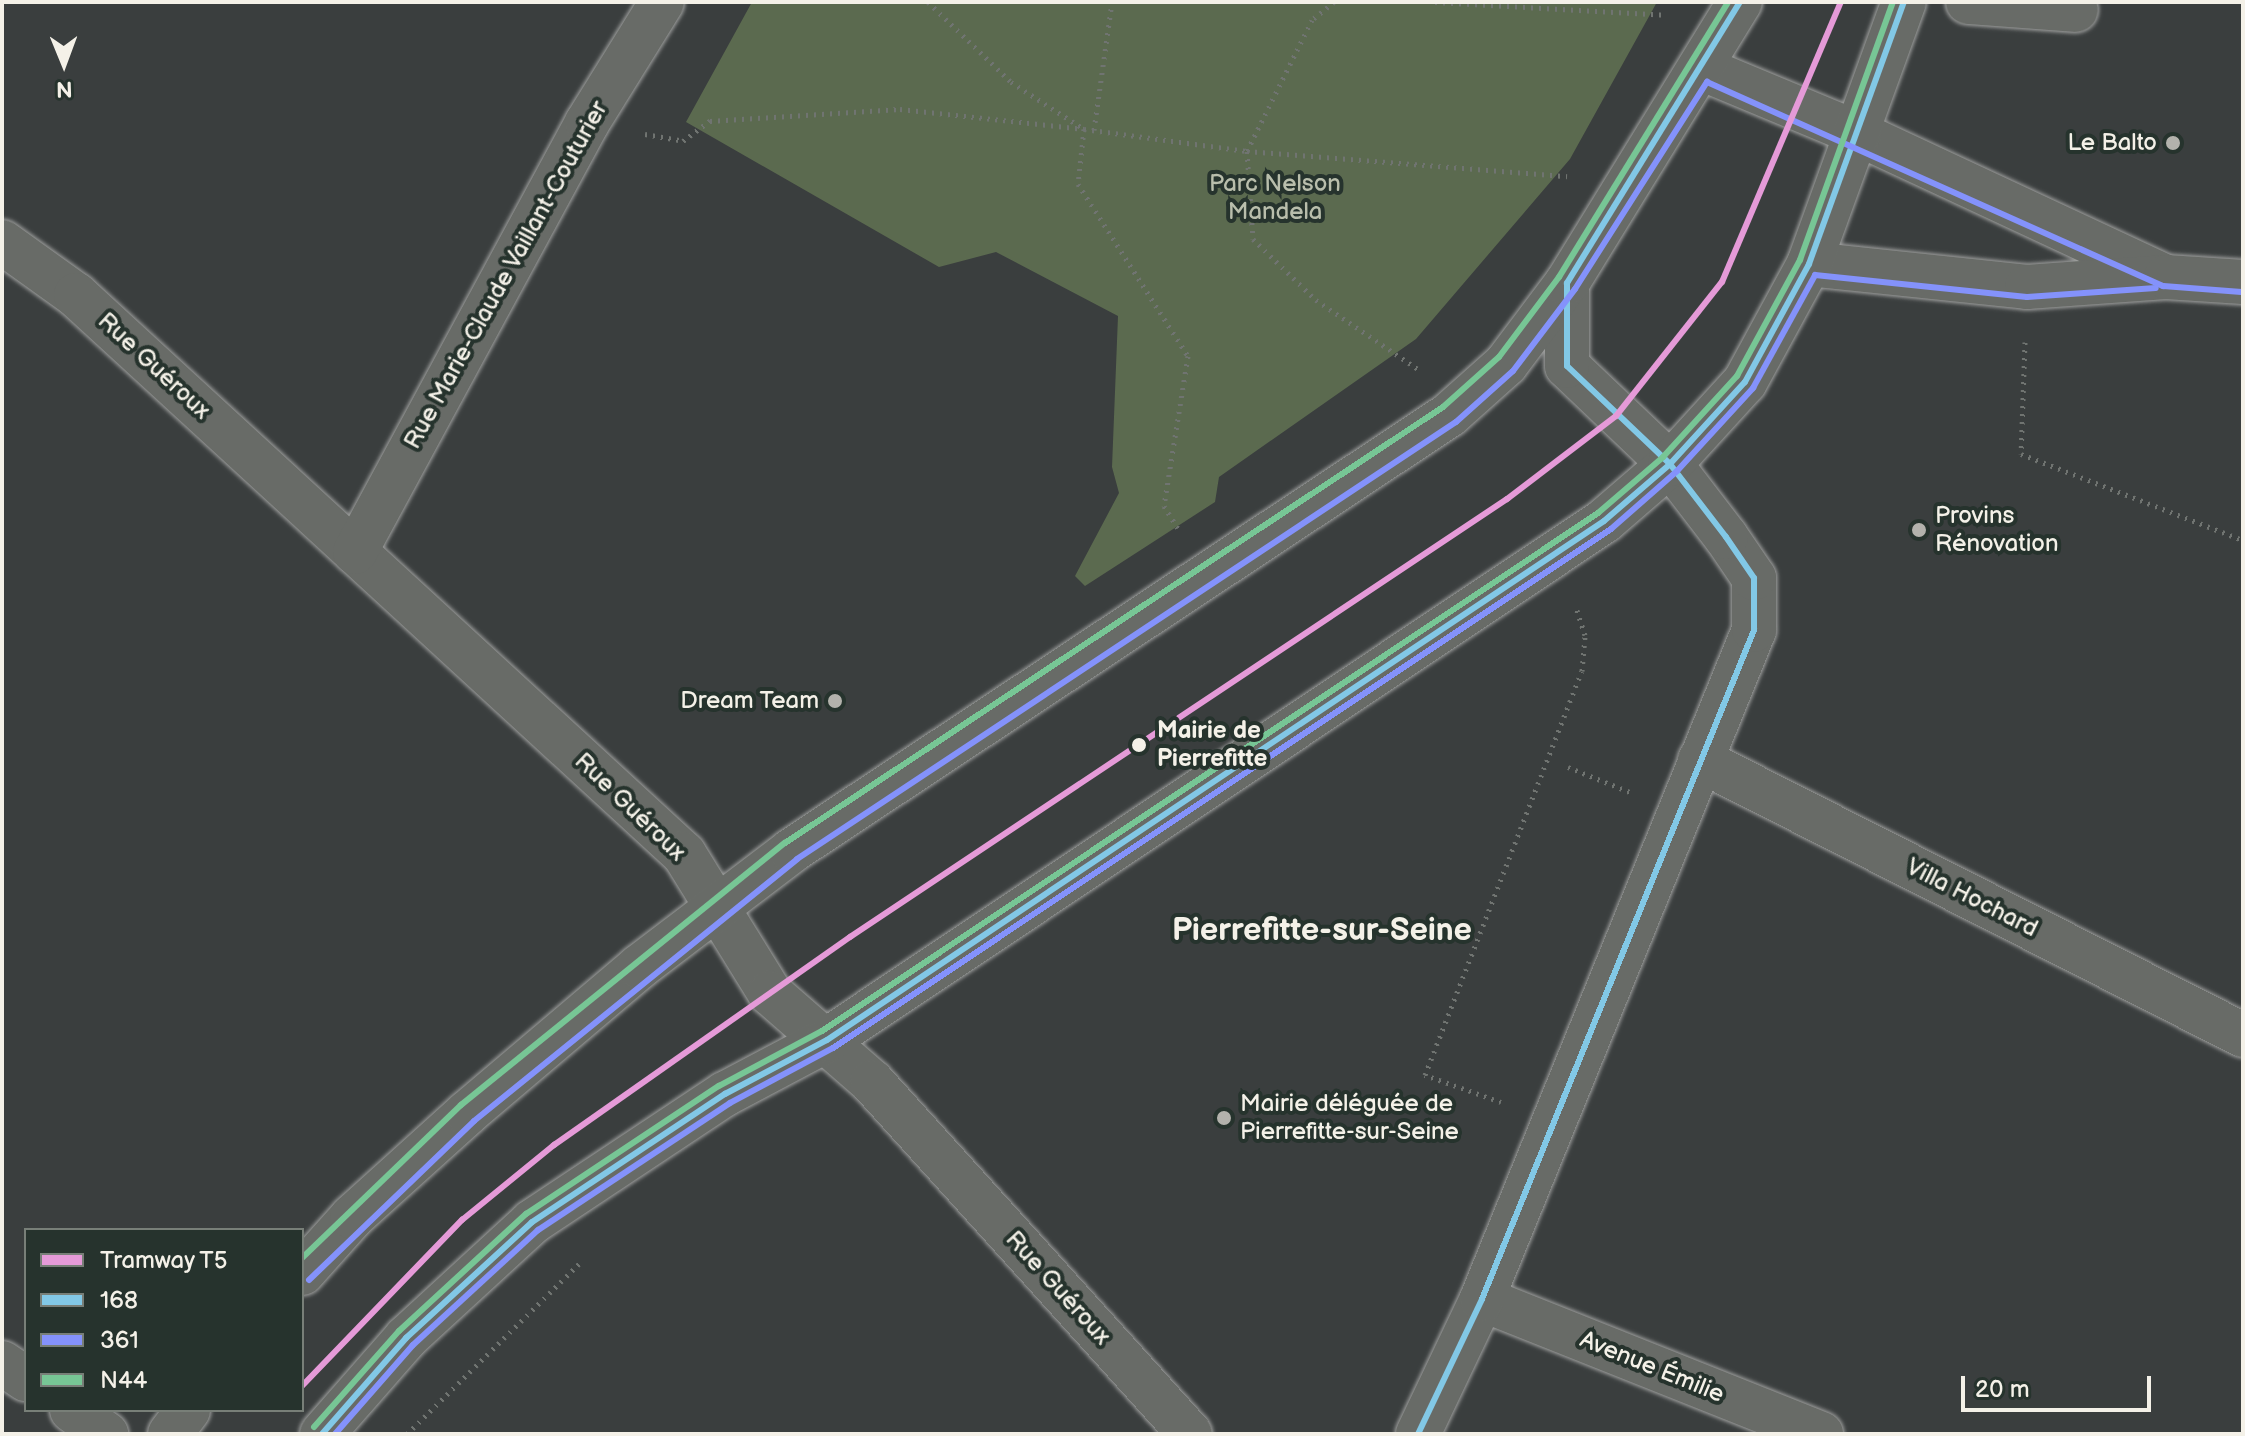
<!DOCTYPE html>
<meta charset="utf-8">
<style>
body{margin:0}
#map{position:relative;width:2245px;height:1436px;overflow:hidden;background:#3a3e3e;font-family:"Balsamiq Sans",sans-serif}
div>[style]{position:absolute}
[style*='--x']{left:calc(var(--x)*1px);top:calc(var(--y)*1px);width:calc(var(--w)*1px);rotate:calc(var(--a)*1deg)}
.green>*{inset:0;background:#5b6a4f}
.path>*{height:5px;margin-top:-2.5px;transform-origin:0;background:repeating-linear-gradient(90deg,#707471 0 2px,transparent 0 8px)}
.roads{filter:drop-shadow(0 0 2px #9e9f9e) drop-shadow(0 0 2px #9e9f9e)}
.minor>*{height:44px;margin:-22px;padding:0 22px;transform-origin:22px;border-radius:22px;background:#686b67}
.major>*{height:44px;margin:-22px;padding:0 22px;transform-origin:22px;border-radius:22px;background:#686b67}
.bus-1>*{height:6px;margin:-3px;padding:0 3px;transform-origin:3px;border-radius:3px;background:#82c8e6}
.bus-2>*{height:6px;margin:-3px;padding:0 3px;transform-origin:3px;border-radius:3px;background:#8492fb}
.bus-3>*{height:6px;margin:-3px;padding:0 3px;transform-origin:3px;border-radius:3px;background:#77c695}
.tram-1>*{height:6px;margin:-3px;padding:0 3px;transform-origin:3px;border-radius:3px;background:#e59ad8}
.dots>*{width:22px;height:22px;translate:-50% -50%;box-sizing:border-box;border:4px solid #26332d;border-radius:50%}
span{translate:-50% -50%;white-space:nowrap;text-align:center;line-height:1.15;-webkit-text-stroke:8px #26332d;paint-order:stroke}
.poi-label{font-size:24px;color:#f4f1e8}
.right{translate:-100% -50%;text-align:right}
.left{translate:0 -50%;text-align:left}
.park-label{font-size:24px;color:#b9beac}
.street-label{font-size:24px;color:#f4f1e8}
.stop-label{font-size:24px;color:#f4f1e8;font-weight:700}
.district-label{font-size:32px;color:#f4f1e8;font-weight:700}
.frame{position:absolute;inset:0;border:4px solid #f4f1e8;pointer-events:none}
.legend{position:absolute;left:24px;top:1228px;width:280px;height:184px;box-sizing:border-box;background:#26332d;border:2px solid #787f78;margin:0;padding:10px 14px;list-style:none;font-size:24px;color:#f4f1e8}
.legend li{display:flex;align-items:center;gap:16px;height:40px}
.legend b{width:40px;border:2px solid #787f78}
.north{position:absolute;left:24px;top:24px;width:80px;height:80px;-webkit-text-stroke:6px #26332d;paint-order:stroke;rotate:179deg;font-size:22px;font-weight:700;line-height:32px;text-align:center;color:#f4f1e8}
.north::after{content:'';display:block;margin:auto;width:28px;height:36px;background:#f4f1e8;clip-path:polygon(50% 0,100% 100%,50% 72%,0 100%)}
.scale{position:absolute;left:1961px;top:1376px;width:190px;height:36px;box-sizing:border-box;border:4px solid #f4f1e8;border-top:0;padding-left:10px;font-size:24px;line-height:28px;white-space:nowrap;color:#f4f1e8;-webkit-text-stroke:6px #26332d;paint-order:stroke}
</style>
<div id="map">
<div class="green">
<div style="clip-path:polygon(752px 2px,1657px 2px,1570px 159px,1416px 339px,1219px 477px,1215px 502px,1085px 586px,1075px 576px,1119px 493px,1112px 467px,1118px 316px,996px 252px,939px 267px,686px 122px)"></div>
</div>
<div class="path">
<div style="--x:928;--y:2;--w:115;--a:43.9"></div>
<div style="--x:1011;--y:82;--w:87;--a:32.8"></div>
<div style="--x:1084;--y:129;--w:164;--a:7.7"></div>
<div style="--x:1247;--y:151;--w:321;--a:4.5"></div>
<div style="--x:1334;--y:2;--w:28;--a:141"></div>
<div style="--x:1312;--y:20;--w:146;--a:116.4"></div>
<div style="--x:1247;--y:151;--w:88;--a:86.1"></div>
<div style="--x:1253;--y:239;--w:88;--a:44.1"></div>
<div style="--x:1316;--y:300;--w:123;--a:34.1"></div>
<div style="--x:1435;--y:2;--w:230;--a:3.2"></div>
<div style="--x:1094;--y:130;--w:129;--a:-82"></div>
<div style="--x:645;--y:134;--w:39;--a:10"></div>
<div style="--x:683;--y:141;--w:34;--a:-37"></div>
<div style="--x:710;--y:121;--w:190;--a:-3.6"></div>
<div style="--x:900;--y:109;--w:185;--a:6.2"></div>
<div style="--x:1084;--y:129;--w:55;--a:96.2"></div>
<div style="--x:1078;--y:184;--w:204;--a:57.4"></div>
<div style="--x:1188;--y:356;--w:152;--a:99.1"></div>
<div style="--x:1164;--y:506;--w:26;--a:58"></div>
<div style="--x:2025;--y:342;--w:112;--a:92"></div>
<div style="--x:2021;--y:454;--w:238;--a:21.2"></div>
<div style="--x:1568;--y:767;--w:67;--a:22"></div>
<div style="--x:1501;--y:1102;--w:81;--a:-160.4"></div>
<div style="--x:1425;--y:1075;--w:433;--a:-68.8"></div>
<div style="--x:1582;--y:671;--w:36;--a:-85"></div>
<div style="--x:1585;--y:635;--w:28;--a:-108"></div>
<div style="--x:407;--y:1434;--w:247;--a:-44.7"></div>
</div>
<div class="roads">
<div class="minor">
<div style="--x:1968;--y:2;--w:108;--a:4.2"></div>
<div style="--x:1859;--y:134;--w:336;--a:25"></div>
<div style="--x:2;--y:242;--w:91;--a:35.6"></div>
<div style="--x:76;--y:295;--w:826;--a:42.6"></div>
<div style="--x:684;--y:854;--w:163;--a:58.3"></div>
<div style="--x:770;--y:993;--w:135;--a:41.1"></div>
<div style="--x:872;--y:1082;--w:474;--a:47.9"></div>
<div style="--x:1809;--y:264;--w:219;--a:6"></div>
<div style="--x:2027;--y:287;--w:139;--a:-4.1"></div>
<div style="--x:2166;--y:277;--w:77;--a:3.7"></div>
<div style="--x:355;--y:552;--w:488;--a:-61.6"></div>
<div style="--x:587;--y:123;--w:142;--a:-58.2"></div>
<div style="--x:1700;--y:760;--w:609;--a:26.86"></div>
<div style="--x:1482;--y:1299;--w:365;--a:21.7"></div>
<div style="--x:2;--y:1363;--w:29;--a:34"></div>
<div style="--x:72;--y:1410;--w:42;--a:35.2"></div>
<div style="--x:1418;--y:1434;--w:149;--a:-64.6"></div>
<div style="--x:1482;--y:1299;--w:722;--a:-67.87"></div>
<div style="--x:1754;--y:630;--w:52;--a:-90"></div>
<div style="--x:1754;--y:578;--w:50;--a:-124.3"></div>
<div style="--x:1726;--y:537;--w:92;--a:-127.5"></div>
<div style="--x:1670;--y:464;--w:142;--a:-136.4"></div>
<div style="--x:1567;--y:366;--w:83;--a:-90"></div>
</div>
<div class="major">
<div style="--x:1703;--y:69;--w:169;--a:22.6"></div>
<div style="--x:302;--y:1273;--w:75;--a:-48.2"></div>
<div style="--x:352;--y:1217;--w:155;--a:-42.1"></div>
<div style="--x:467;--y:1113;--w:226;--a:-40.3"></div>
<div style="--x:639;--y:967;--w:191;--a:-37.3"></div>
<div style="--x:791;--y:851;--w:789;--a:-33.53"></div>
<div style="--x:1449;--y:415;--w:76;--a:-41.8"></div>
<div style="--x:1506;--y:364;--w:101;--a:-53"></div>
<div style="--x:1567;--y:283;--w:330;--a:-58.4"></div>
<div style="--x:170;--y:1434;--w:30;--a:-53"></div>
<div style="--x:322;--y:1434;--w:128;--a:-48.8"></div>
<div style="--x:406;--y:1338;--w:171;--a:-42.6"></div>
<div style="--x:532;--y:1222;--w:232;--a:-33.6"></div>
<div style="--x:725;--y:1094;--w:115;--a:-27.9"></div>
<div style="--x:827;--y:1040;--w:934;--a:-33.74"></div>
<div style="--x:1604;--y:521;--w:87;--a:-40.8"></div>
<div style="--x:1670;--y:464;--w:111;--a:-47.6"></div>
<div style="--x:1745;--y:382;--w:134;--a:-61.5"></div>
<div style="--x:1809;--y:264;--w:279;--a:-70.1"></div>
</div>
</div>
<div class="bus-1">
<div style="--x:322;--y:1434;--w:128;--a:-48.8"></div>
<div style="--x:406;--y:1338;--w:171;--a:-42.6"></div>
<div style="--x:532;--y:1222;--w:232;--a:-33.6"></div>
<div style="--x:725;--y:1094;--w:115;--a:-27.9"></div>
<div style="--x:827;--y:1040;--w:934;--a:-33.74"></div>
<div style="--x:1604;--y:521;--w:87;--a:-40.8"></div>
<div style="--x:1670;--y:464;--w:111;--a:-47.6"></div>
<div style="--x:1745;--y:382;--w:134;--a:-61.5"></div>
<div style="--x:1809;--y:264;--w:279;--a:-70.1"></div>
<div style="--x:1418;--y:1434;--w:149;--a:-64.6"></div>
<div style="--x:1482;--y:1299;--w:722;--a:-67.87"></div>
<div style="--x:1754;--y:630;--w:52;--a:-90"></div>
<div style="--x:1754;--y:578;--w:50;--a:-124.3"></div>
<div style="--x:1726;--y:537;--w:92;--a:-127.5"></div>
<div style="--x:1670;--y:464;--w:142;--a:-136.4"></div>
<div style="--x:1567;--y:366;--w:83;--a:-90"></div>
<div style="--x:1567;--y:283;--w:330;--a:-58.4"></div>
</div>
<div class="bus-2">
<div style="--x:309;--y:1280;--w:229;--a:-43.9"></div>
<div style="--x:474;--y:1121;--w:416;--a:-39"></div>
<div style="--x:797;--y:859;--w:791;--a:-33.55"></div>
<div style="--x:1456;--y:422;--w:76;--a:-41.8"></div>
<div style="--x:1513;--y:371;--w:103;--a:-52.9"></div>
<div style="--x:1575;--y:289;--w:246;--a:-57.5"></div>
<div style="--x:1707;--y:82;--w:500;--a:24.1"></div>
<div style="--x:2163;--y:286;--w:79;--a:4.3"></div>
<div style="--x:335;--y:1434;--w:118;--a:-48.8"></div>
<div style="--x:413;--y:1345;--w:170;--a:-42.6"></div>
<div style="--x:538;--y:1230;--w:230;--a:-33.5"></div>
<div style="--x:730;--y:1103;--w:117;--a:-28.1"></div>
<div style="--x:833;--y:1048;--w:935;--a:-33.71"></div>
<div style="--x:1611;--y:529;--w:88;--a:-41.3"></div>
<div style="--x:1677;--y:471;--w:113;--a:-47.5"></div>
<div style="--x:1753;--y:388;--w:129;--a:-61.2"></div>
<div style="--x:1815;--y:275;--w:213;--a:5.9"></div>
<div style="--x:2027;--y:297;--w:129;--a:-4"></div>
</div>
<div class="bus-3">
<div style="--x:302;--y:1258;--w:221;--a:-43.9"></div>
<div style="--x:461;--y:1105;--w:417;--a:-39"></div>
<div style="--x:785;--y:843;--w:789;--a:-33.53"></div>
<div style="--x:1443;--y:407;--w:75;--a:-41.8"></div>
<div style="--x:1499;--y:357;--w:100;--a:-53.1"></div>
<div style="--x:1559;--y:277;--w:323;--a:-58.4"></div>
<div style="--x:314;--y:1427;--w:128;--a:-48.5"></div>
<div style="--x:399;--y:1331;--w:173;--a:-42.7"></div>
<div style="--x:526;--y:1214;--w:232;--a:-33.6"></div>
<div style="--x:719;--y:1086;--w:117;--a:-28.1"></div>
<div style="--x:822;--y:1031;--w:933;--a:-33.72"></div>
<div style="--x:1598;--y:513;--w:86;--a:-40.7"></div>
<div style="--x:1663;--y:457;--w:110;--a:-47.6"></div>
<div style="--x:1737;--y:376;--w:132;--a:-61.5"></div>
<div style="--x:1800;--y:260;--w:274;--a:-70.2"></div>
</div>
<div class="tram-1">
<div style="--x:302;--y:1386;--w:231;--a:-46.1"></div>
<div style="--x:462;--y:1220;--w:119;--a:-39.2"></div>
<div style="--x:554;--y:1145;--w:362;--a:-35.1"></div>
<div style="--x:850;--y:937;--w:790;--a:-33.69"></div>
<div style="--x:1507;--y:499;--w:137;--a:-37.3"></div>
<div style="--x:1616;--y:416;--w:171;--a:-51.7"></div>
<div style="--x:1722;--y:282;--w:304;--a:-67"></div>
</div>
<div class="dots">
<div style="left:2173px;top:143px;background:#b3b2ac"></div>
<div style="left:1919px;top:530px;background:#b3b2ac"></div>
<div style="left:835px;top:701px;background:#b3b2ac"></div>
<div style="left:1139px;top:745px;background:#f4f1e8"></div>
<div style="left:1224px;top:1118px;background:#b3b2ac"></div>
</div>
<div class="poi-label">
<span class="right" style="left:2157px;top:143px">Le Balto</span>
<span class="left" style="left:1935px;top:530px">Provins<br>Rénovation</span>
<span class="right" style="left:819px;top:701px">Dream Team</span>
<span class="left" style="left:1240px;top:1118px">Mairie déléguée de<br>Pierrefitte-sur-Seine</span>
</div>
<div class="park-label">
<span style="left:1275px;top:198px">Parc Nelson<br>Mandela</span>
</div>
<div class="street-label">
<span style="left:506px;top:275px;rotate:-61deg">Rue Marie-Claude Vaillant-Couturier</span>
<span style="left:154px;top:366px;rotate:43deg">Rue Guéroux</span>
<span style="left:630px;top:807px;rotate:44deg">Rue Guéroux</span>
<span style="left:1972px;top:898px;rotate:27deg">Villa Hochard</span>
<span style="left:1058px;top:1288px;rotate:48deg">Rue Guéroux</span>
<span style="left:1652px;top:1367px;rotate:22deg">Avenue Émilie</span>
</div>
<div class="stop-label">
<span class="left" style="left:1157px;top:745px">Mairie de<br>Pierrefitte</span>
</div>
<div class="district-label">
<span style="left:1322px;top:931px">Pierrefitte-sur-Seine</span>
</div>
<div class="frame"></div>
<ul class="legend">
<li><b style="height:10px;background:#e59ad8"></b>Tramway T5</li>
<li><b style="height:10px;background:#82c8e6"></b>168</li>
<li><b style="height:10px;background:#8492fb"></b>361</li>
<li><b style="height:10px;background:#77c695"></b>N44</li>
</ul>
<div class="north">N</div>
<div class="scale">20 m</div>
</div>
